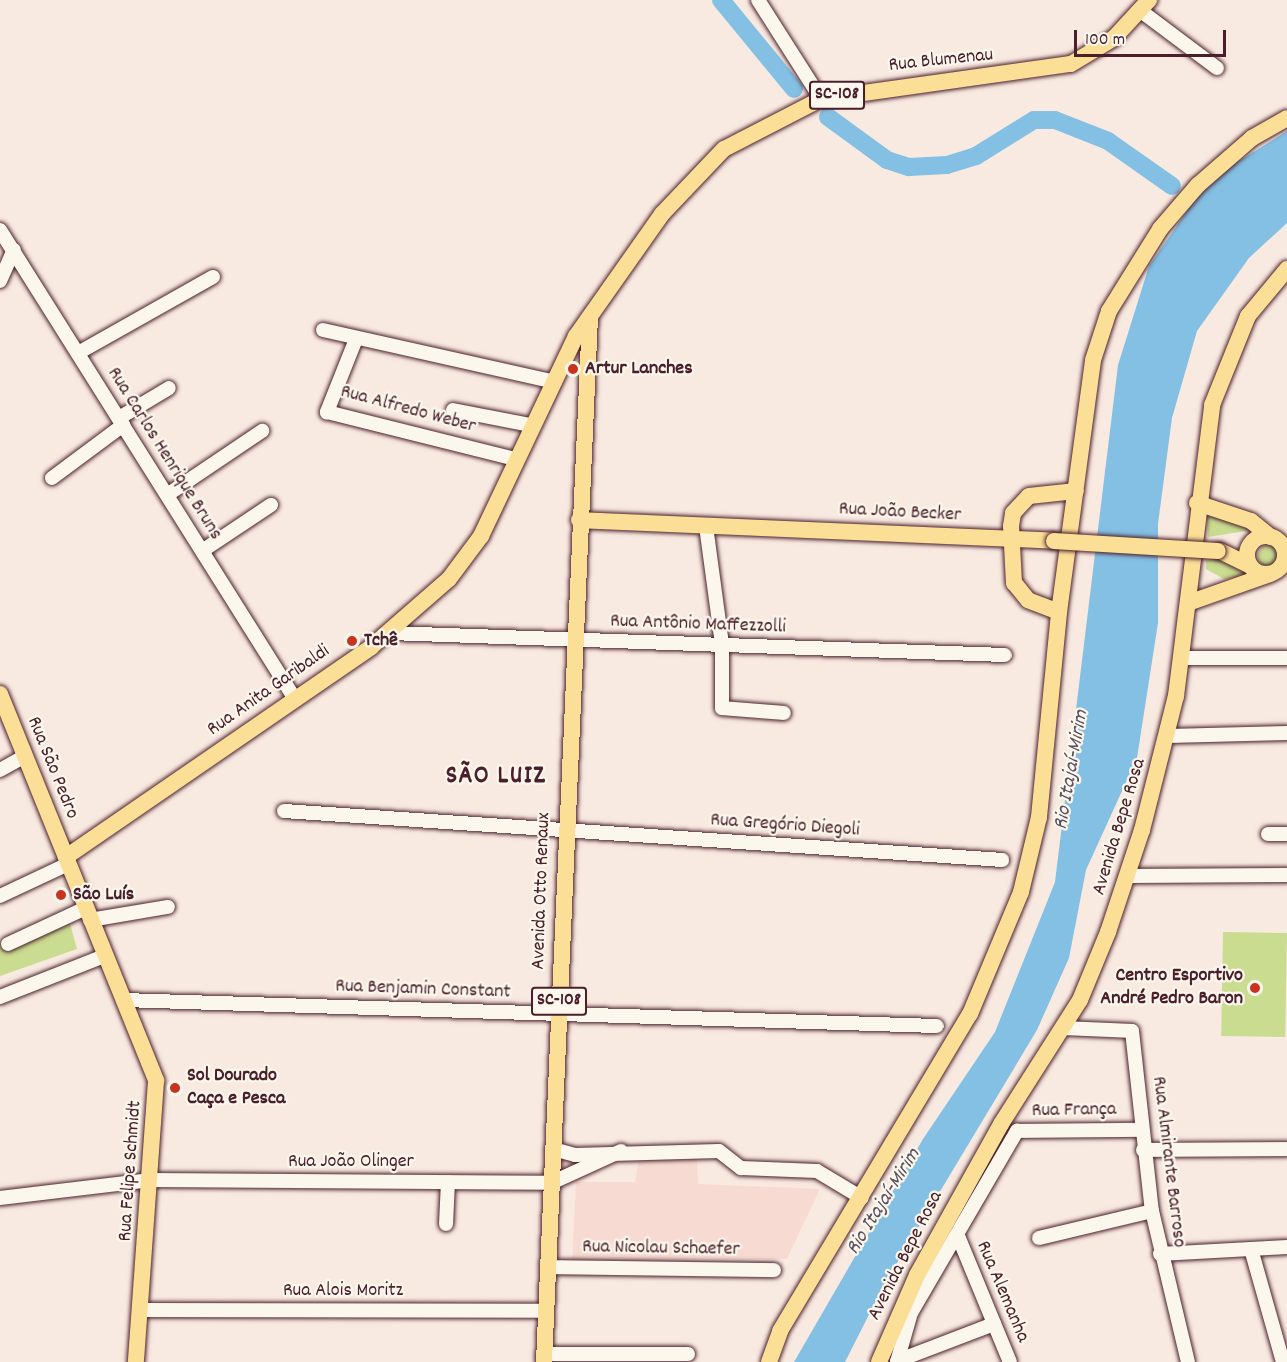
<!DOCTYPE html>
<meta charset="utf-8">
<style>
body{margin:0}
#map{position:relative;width:1287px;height:1362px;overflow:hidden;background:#f9eae1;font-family:Dekko,sans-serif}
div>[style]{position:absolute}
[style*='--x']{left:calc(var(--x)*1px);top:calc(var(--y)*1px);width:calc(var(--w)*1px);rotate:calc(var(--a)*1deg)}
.built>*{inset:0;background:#f7dbd3}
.green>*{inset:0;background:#cadc90;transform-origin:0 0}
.round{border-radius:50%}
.water>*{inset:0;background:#84c0e4}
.river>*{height:18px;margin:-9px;padding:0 9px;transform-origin:9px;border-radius:9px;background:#84c0e4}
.roads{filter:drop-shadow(0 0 2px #4a1f2b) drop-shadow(0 0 2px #4a1f2b)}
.minor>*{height:14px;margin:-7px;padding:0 7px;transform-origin:7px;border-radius:7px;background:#fbf7ec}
.major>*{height:16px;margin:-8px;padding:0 8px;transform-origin:8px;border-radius:8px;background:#fbdf96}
.major>.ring{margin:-8px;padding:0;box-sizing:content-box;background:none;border:16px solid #fbdf96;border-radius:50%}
.bridges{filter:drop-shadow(0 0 2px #4a1f2b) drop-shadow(0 0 2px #4a1f2b)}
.major-bridge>*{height:16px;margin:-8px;padding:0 8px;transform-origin:8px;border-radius:8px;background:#fbdf96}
.dots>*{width:16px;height:16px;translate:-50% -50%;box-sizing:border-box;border:3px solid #fbf7ec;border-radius:50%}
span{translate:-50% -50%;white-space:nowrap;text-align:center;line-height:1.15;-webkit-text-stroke:4.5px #fbf7ec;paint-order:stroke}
.shield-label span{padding:2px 4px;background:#fbf7ec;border:2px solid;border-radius:4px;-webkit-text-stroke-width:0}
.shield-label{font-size:18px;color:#4a1f2b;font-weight:700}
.street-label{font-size:20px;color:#4a1f2b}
.poi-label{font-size:20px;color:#4a1f2b;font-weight:700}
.left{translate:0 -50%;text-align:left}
.right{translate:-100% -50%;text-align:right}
.water-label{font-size:21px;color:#5b4f62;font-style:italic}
.district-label{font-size:26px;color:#4a1f2b;font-weight:700;letter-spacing:1.5px}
.scale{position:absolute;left:1074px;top:30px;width:152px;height:27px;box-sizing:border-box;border:3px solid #4a1f2b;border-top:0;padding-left:8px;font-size:18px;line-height:21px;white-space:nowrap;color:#4a1f2b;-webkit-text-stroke:4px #fbf7ec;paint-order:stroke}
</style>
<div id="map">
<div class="built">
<div style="clip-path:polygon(697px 1156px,698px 1184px,820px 1189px,787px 1259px,572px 1260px,576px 1182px,635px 1182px,639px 1157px)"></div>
</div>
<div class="green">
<div style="clip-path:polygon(1215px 514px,1259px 529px,1208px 537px,1207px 518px)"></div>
<div class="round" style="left:1258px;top:545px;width:22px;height:22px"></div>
<div style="clip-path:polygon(1206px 559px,1222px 559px,1253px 574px,1224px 579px,1206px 569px)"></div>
<div style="clip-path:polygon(66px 909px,77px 949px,0 976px,0 944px)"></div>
<div style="left:1223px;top:932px;width:64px;height:104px;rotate:1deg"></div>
</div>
<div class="water">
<div style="clip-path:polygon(1287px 131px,1287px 223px,1249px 258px,1197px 331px,1172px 418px,1158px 524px,1158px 623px,1137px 758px,1086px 870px,1069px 958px,1037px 1030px,885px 1283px,845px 1362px,794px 1362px,923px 1139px,995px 1032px,1055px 882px,1118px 365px,1149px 266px,1194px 201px,1231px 166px)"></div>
</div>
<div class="river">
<div style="--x:721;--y:0;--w:115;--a:50.6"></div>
<div style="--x:828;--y:117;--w:73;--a:36.1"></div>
<div style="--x:887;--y:160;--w:23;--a:18"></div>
<div style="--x:909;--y:167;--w:38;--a:-3"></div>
<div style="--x:947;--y:165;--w:30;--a:-17"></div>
<div style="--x:976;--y:156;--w:68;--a:-31.8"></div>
<div style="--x:1034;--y:120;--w:21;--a:0"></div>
<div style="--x:1055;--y:120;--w:57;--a:21.6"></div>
<div style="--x:1108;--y:141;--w:78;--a:35.1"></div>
</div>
<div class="roads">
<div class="minor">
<div style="--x:758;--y:0;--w:117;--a:57.5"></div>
<div style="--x:1141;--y:11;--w:95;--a:36.9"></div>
<div style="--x:0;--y:230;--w:554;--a:57.83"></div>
<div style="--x:0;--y:281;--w:34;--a:-66"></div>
<div style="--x:323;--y:330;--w:234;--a:12.6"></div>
<div style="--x:356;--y:339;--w:79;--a:111.7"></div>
<div style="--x:327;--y:412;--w:194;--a:14"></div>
<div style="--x:78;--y:353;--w:155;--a:-29.4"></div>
<div style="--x:453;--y:410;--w:78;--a:11"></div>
<div style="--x:119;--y:418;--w:58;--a:-31"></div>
<div style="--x:52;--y:478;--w:89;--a:-36.7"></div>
<div style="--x:167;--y:495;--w:115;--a:-34"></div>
<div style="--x:706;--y:526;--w:120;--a:82.3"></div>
<div style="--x:722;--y:645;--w:63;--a:90"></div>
<div style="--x:722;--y:708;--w:62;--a:4.6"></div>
<div style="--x:202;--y:551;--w:83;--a:-33.7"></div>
<div style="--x:390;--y:633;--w:615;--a:2.05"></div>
<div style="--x:1184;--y:658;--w:103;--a:0"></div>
<div style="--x:1168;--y:736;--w:119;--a:-1.4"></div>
<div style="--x:0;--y:770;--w:29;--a:-29"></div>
<div style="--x:284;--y:811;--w:720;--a:3.9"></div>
<div style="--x:1268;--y:834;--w:19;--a:0"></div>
<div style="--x:1129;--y:876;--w:158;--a:-0.4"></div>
<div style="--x:0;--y:896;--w:75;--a:-25.2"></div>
<div style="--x:90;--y:920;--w:79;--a:-9.5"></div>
<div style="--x:8;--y:944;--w:86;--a:-24.8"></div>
<div style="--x:0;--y:997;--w:112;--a:-21.5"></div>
<div style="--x:123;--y:1000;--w:814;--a:1.83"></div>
<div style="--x:1064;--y:1028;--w:68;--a:2.5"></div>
<div style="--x:1132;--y:1031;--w:181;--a:83.7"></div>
<div style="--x:1152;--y:1211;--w:155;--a:76.6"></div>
<div style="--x:553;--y:1149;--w:23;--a:15"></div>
<div style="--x:575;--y:1155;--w:144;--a:-1.6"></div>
<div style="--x:719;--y:1151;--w:28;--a:38"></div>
<div style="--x:741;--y:1168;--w:76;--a:2.3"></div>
<div style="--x:817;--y:1171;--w:52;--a:31"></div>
<div style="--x:1143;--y:1150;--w:144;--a:-0.4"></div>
<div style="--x:0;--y:1198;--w:152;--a:-6.8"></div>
<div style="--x:151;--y:1180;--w:400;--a:0.4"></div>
<div style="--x:551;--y:1183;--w:77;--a:-24.6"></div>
<div style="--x:446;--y:1224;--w:42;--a:-87.3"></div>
<div style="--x:958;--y:1236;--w:136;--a:67.6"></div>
<div style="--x:1039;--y:1238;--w:116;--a:-13.4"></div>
<div style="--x:1251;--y:1249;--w:117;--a:74.2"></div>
<div style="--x:1160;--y:1254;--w:127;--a:-3.2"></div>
<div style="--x:548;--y:1267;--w:226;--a:0.8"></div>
<div style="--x:141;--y:1310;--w:405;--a:0.1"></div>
<div style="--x:544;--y:1354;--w:144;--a:0"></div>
<div style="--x:897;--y:1361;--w:104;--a:-20.9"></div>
<div style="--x:897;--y:1362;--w:51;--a:-74.1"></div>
<div style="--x:911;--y:1313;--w:211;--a:-59.8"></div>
<div style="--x:1017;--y:1131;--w:124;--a:-0.5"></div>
</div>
<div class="major">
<div style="--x:1197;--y:503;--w:57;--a:18.4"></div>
<div style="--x:1251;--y:521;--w:26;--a:39"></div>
<div style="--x:579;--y:520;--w:475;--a:2.5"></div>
<div class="ring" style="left:1247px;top:536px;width:22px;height:22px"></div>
<div style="--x:1220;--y:551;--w:32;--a:26"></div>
<div style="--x:1191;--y:602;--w:84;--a:-19.5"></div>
<div style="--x:1059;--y:612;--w:33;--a:-159"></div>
<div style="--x:1028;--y:600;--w:22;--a:-129"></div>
<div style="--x:1014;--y:583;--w:57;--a:-93"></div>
<div style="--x:1011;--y:526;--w:13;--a:-81"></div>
<div style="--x:1013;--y:513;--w:23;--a:-47"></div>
<div style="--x:1029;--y:496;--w:47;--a:-6.1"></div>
<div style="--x:0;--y:694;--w:417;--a:68"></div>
<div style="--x:156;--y:1081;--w:282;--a:94.1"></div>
<div style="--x:66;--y:857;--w:370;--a:-34.5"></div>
<div style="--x:371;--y:647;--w:103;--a:-41.1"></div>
<div style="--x:449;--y:579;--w:54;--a:-53.3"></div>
<div style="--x:481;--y:536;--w:221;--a:-64.6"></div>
<div style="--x:576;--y:336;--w:149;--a:-54.8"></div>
<div style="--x:662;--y:214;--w:90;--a:-46.4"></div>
<div style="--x:724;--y:149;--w:109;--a:-27.3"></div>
<div style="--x:821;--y:99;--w:252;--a:-8"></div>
<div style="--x:1071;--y:64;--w:50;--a:-31.2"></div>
<div style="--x:1114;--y:38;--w:52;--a:-47.4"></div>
<div style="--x:544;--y:1362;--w:1046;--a:-87.48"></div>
<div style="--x:769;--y:1362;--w:33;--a:-70"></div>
<div style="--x:780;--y:1331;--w:370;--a:-59.1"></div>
<div style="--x:970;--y:1014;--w:132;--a:-67.3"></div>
<div style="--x:1021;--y:892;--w:77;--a:-76.5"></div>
<div style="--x:1039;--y:817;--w:206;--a:-84.4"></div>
<div style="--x:1059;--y:612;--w:254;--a:-82.3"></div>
<div style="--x:1093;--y:360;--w:52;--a:-71.9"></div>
<div style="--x:1109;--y:311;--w:97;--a:-58.1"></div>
<div style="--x:1160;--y:229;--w:58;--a:-49.2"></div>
<div style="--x:1198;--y:185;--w:72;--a:-41"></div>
<div style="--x:1252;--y:138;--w:40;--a:-29.7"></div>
<div style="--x:879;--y:1362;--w:95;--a:-66.4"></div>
<div style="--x:917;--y:1275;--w:173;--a:-60.9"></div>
<div style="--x:1001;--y:1124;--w:147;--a:-57.5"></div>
<div style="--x:1080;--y:1000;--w:74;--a:-67.6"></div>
<div style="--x:1108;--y:932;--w:108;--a:-71.6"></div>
<div style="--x:1142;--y:830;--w:138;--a:-75.8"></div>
<div style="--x:1176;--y:696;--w:293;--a:-82.9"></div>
<div style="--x:1212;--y:405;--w:96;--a:-68"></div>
<div style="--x:1248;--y:316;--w:61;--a:-50.3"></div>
</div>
</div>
<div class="bridges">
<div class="major-bridge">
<div style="--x:1054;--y:541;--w:164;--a:3.5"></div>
</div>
</div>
<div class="dots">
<div style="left:573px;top:369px;background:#c8321e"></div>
<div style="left:352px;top:641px;background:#c8321e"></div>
<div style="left:61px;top:895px;background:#c8321e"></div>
<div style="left:1255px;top:988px;background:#c8321e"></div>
<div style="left:175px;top:1088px;background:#c8321e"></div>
</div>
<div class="shield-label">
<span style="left:837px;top:95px">SC-108</span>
<span style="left:559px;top:1001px">SC-108</span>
</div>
<div class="street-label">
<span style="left:941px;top:61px;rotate:-6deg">Rua Blumenau</span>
<span style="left:408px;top:410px;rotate:15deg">Rua Alfredo Weber</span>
<span style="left:164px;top:454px;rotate:58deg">Rua Carlos Henrique Bruns</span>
<span style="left:900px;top:513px;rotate:3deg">Rua João Becker</span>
<span style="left:698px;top:625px;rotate:2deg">Rua Antônio Maffezzolli</span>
<span style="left:269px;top:691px;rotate:-35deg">Rua Anita Garibaldi</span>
<span style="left:52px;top:768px;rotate:68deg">Rua São Pedro</span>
<span style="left:785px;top:826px;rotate:4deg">Rua Gregório Diegoli</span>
<span style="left:1120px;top:827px;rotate:-73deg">Avenida Bepe Rosa</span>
<span style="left:542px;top:891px;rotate:-88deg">Avenida Otto Renaux</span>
<span style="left:423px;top:990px;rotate:2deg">Rua Benjamin Constant</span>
<span style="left:1074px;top:1111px;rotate:-1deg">Rua França</span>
<span style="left:351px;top:1162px">Rua João Olinger</span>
<span style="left:1168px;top:1162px;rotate:83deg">Rua Almirante Barroso</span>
<span style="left:131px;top:1171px;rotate:-86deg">Rua Felipe Schmidt</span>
<span style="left:661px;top:1249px;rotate:1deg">Rua Nicolau Schaefer</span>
<span style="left:906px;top:1256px;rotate:-63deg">Avenida Bepe Rosa</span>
<span style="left:343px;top:1291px">Rua Alois Moritz</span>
<span style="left:1002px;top:1292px;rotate:67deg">Rua Alemanha</span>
</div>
<div class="poi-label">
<span class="left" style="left:585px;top:369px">Artur Lanches</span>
<span class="left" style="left:364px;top:641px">Tchê</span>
<span class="left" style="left:73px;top:895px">São Luís</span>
<span class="right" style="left:1243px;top:988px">Centro Esportivo<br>André Pedro Baron</span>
<span class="left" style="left:187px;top:1088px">Sol Dourado<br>Caça e Pesca</span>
</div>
<div class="water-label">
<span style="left:1072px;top:770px;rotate:-80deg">Rio Itajaí-Mirim</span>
<span style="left:884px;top:1202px;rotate:-58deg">Rio Itajaí-Mirim</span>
</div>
<div class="district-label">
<span style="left:496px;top:777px">SÃO LUIZ</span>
</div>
<div class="scale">100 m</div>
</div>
